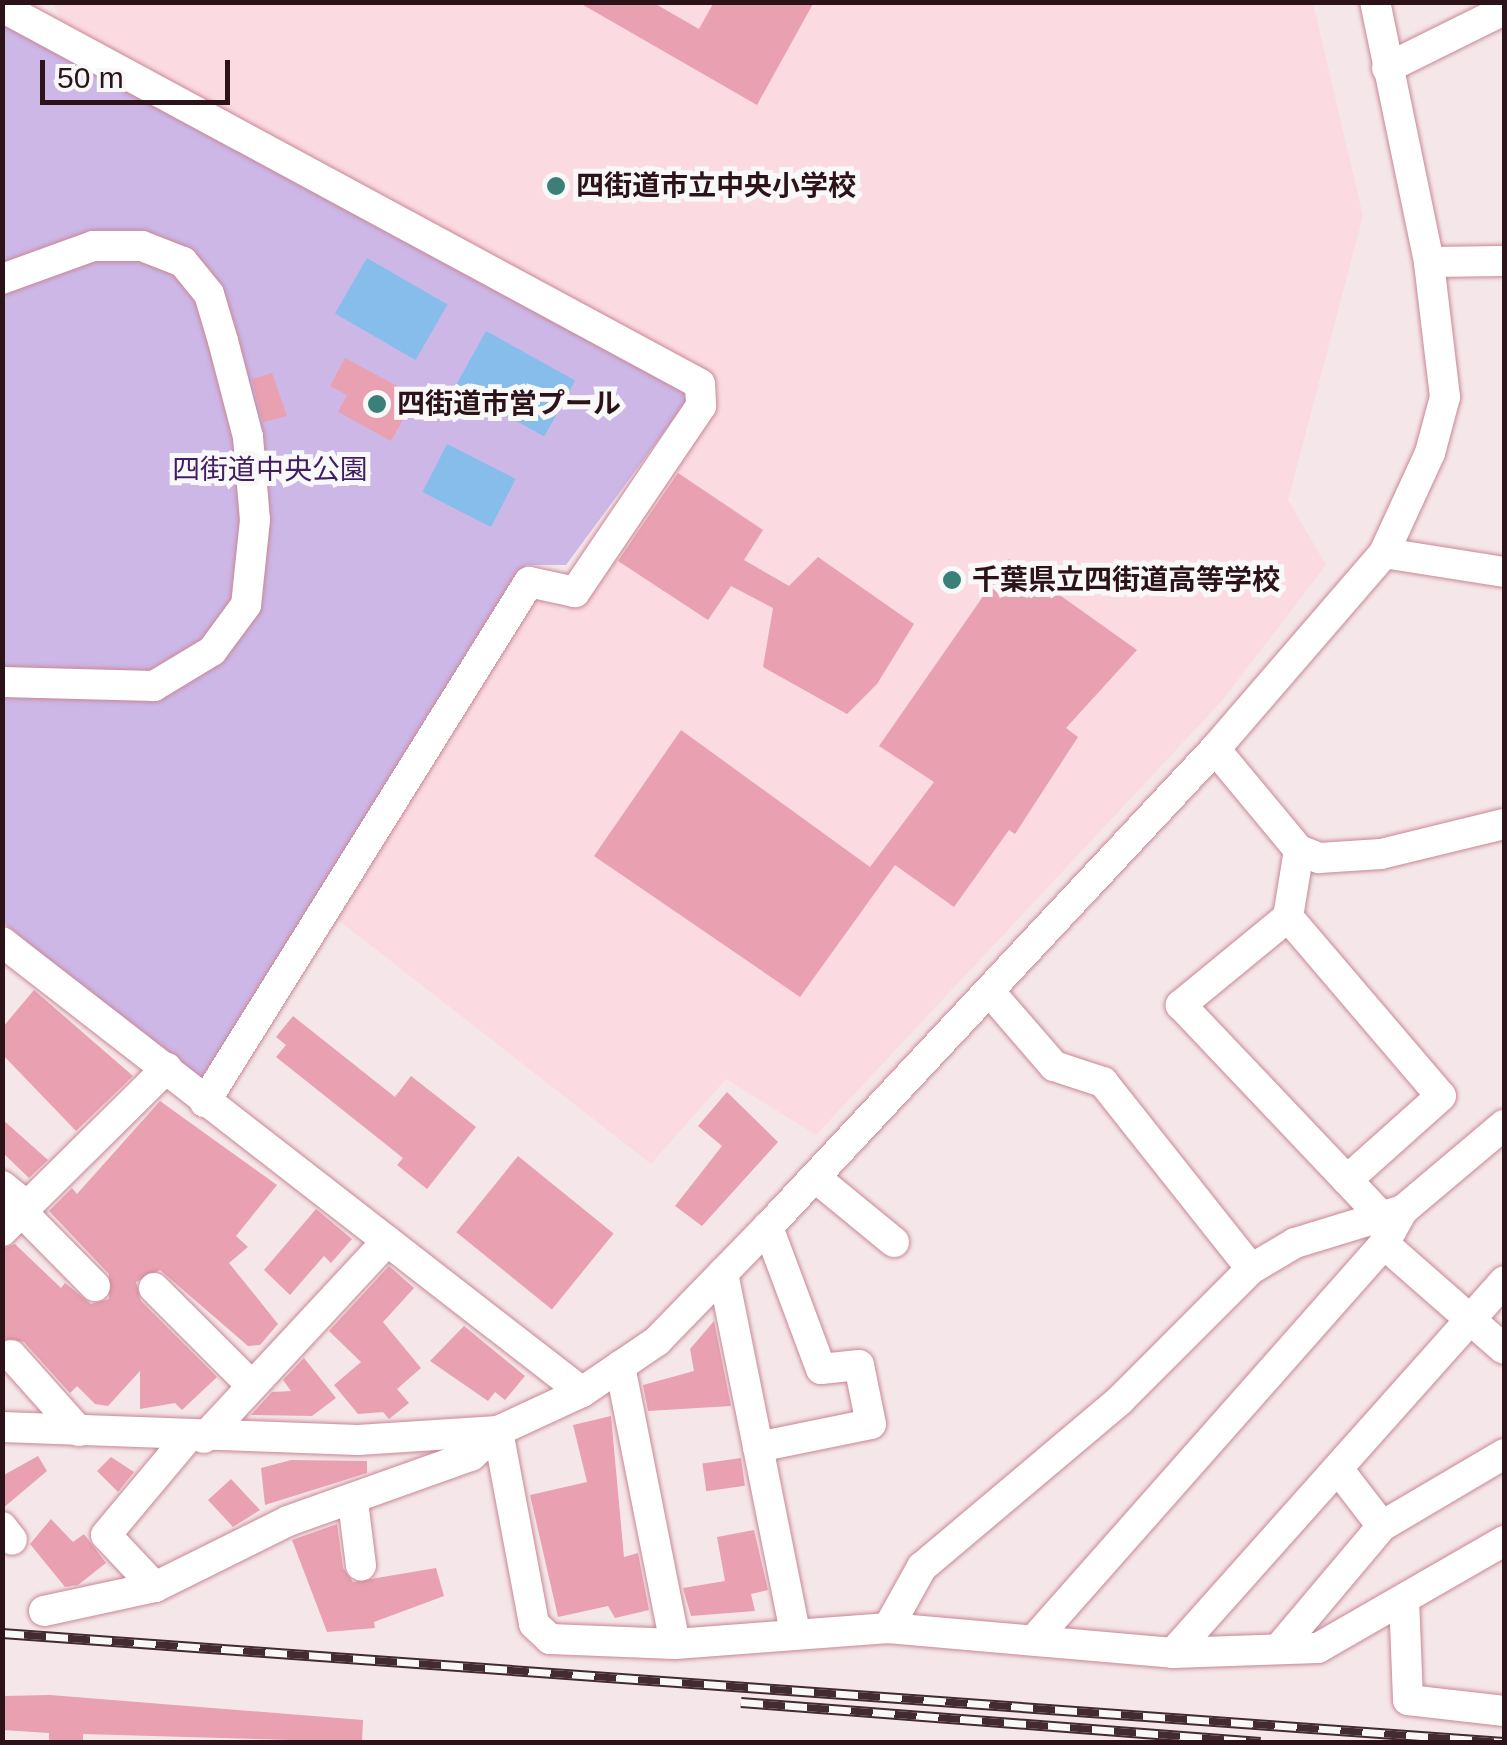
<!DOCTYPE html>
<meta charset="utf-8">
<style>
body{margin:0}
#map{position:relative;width:1507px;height:1745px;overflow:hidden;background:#f5e7e9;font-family:Arial,"Noto Sans JP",sans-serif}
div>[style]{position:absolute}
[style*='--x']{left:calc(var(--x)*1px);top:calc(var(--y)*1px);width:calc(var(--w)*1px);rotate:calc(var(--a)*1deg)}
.built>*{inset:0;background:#fbdae1}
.green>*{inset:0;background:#ccb7e7}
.water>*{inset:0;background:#87bdeb;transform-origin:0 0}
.building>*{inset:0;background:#e9a1b1;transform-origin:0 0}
.roads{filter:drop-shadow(0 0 2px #c98796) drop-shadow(0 0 2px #c98796)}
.minor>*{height:30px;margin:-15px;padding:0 15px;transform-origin:15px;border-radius:15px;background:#fff}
.rail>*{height:11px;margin-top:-5.5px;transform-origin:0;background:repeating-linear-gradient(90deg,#f8f8f8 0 22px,#422b31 0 44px);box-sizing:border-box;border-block:2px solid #422b31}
.dots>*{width:28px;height:28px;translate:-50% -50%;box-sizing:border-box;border:5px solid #f8f8f8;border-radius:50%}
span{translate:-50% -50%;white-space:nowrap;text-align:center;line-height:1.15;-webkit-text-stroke:10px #f8f8f8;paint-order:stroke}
.poi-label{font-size:28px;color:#2c131a;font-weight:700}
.left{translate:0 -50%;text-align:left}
.park-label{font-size:28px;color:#411d62}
.frame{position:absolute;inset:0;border:5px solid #2c131a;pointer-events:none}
.scale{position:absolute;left:40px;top:60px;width:190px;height:45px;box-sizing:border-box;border:5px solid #2c131a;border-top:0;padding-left:12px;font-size:30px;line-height:35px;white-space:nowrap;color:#2c131a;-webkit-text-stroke:8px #f8f8f8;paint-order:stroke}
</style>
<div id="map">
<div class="built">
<div style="clip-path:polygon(53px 3px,1313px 3px,1363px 216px,1288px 500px,1326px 565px,1221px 702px,816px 1135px,726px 1079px,651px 1164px,337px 919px,531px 595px,566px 612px,718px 401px,717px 382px,62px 22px)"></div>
</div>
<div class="green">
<div style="clip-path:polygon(3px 18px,682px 389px,687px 401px,566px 565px,526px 565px,204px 1088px,3px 922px)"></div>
</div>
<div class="water">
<div style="left:367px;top:258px;width:93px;height:64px;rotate:30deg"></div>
<div style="left:486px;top:331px;width:102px;height:64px;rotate:29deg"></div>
<div style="left:447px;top:444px;width:77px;height:54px;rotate:27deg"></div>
</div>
<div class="building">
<div style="clip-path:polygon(578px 2px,652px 2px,699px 29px,714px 2px,814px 2px,757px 105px)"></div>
<div style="clip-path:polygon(345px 358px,416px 396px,391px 441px,338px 412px,347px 395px,330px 386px)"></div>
<div style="clip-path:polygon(272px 373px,287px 416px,263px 422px,252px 379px)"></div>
<div style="clip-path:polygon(678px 473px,763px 530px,744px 560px,789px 586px,818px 557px,914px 624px,877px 684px,847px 714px,763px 667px,773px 608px,731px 586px,708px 620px,618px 561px)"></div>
<div style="clip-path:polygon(1009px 559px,1137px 650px,1066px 728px,1078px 737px,1015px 834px,1009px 830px,954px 907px,895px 865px,800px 997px,594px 856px,681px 730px,870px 867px,934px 782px,879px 746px)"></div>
<div style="clip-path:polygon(34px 990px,133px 1076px,76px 1131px,2px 1054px,2px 1028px)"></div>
<div style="clip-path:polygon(293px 1016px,395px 1097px,411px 1076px,476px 1127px,427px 1189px,397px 1165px,403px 1158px,276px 1057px,286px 1045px,276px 1037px)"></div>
<div style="clip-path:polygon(727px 1092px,778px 1142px,702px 1226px,675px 1206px,722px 1146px,698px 1126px)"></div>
<div style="clip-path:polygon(160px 1101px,277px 1185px,236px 1236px,248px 1247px,229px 1263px,278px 1324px,260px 1345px,248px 1346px,160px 1270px,136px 1282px,141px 1301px,217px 1377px,182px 1410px,175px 1403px,140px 1409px,140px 1371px,108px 1406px,95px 1404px,77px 1386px,70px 1393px,24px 1342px,2px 1339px,2px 1249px,15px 1244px,61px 1288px,65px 1283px,91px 1304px,109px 1299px,109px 1274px,49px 1211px,72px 1188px,77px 1194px)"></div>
<div style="clip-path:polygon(2px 1119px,48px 1160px,29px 1178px,2px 1152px)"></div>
<div style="left:518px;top:1156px;width:123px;height:98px;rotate:39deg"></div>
<div style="clip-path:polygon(316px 1209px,352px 1239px,331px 1263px,324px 1256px,290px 1295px,264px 1270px)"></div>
<div style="clip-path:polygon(389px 1266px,414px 1288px,383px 1322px,421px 1368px,397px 1389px,409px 1403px,389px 1419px,383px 1412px,358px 1414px,334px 1385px,361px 1362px,329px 1331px)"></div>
<div style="clip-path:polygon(714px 1321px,731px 1406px,648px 1411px,643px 1385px,694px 1371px,690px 1349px)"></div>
<div style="clip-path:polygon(464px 1326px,525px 1376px,505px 1400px,495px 1392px,488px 1401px,430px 1361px)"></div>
<div style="clip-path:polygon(304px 1358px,336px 1398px,312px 1416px,251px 1415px,272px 1392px,291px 1391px,283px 1380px)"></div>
<div style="clip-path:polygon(611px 1416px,624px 1557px,638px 1553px,649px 1610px,615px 1618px,608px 1606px,558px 1617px,530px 1495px,587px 1482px,573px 1425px)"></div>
<div style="clip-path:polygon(38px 1456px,47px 1471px,2px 1509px,2px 1476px)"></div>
<div style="clip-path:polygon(111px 1457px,134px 1472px,118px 1492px,97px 1471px)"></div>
<div style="left:741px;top:1458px;width:28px;height:39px;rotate:82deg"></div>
<div style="clip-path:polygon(291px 1460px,367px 1461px,367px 1473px,265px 1505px,261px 1468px)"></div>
<div style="clip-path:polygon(231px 1479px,260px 1510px,233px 1527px,208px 1500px)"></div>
<div style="clip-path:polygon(51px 1519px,73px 1542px,84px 1534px,106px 1563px,78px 1585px,65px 1587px,30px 1544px)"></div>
<div style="clip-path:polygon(337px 1524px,343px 1568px,353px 1582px,436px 1568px,444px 1596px,374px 1622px,375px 1628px,327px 1632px,292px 1540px)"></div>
<div style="clip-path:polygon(754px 1530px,768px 1590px,751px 1594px,755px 1611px,691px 1616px,683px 1588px,725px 1581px,717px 1537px)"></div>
<div style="clip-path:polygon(50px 1695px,363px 1720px,362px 1742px,83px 1734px,83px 1742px,49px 1742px,49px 1733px,2px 1730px,2px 1696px)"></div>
</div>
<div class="roads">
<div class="minor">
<div style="--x:2;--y:7;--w:793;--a:28.37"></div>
<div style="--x:700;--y:384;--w:22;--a:87"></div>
<div style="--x:701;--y:406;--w:225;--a:124.1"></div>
<div style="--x:575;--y:592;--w:47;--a:-167.7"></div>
<div style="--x:529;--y:582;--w:613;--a:121.93"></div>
<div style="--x:1387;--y:68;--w:131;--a:-26.4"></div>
<div style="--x:1429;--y:262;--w:75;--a:-0.8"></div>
<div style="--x:2;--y:279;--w:97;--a:-19.9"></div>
<div style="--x:93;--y:246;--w:49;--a:0"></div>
<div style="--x:142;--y:246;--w:44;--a:21.3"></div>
<div style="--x:183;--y:262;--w:41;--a:50.9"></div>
<div style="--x:209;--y:294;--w:49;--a:73.4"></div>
<div style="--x:223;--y:341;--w:99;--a:75.4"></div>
<div style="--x:248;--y:437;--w:83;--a:85.2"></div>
<div style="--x:255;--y:520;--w:85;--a:96"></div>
<div style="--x:246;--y:605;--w:57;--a:126.5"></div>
<div style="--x:212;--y:651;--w:68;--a:148.9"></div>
<div style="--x:154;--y:686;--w:152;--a:-178.5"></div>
<div style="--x:1384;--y:553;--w:121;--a:9"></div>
<div style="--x:1215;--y:749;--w:131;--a:50.3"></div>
<div style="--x:1299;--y:850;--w:22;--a:22"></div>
<div style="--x:1319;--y:858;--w:62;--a:-3.7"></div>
<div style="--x:1381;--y:854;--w:127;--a:-13.7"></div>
<div style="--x:1299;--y:850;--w:68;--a:99.3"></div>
<div style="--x:1288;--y:917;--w:139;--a:140.6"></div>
<div style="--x:1181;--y:1005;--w:292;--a:46.5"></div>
<div style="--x:1288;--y:917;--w:235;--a:49.5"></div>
<div style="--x:1441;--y:1096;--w:126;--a:138.2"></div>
<div style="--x:2;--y:942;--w:734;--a:37.81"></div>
<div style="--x:990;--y:992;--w:98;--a:49.1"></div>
<div style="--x:1054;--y:1066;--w:52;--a:18.1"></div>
<div style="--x:1103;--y:1082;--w:238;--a:51.6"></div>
<div style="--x:816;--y:1178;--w:101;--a:39.4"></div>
<div style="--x:2;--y:1186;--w:33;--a:39"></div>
<div style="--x:22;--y:1212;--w:104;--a:45.4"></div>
<div style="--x:2;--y:1231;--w:232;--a:-44.7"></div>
<div style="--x:1384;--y:1244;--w:159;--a:41.2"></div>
<div style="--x:723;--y:1273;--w:177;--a:78.6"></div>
<div style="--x:758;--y:1447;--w:115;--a:-11.5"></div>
<div style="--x:871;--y:1424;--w:60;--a:-101.5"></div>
<div style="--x:859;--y:1365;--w:38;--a:174"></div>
<div style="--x:821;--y:1369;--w:152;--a:-110.5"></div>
<div style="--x:154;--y:1288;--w:136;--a:45"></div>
<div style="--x:11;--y:1355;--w:102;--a:48.2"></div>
<div style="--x:620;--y:1366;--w:283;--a:78.8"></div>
<div style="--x:2;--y:1427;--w:356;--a:2.1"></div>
<div style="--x:358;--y:1440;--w:140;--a:-3.7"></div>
<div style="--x:498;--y:1431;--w:93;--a:-24.9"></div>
<div style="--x:582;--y:1392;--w:91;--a:-34.2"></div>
<div style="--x:657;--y:1341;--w:159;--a:-45.8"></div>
<div style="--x:768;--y:1227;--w:654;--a:-46.92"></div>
<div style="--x:1215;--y:749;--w:259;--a:-49.2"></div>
<div style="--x:1384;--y:553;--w:110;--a:-65.3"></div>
<div style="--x:1430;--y:453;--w:58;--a:-75"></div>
<div style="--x:1445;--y:397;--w:136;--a:-96.8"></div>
<div style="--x:1429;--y:262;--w:266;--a:-101.7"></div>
<div style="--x:498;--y:1431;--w:196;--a:79.4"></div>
<div style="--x:534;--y:1624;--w:22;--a:43"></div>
<div style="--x:550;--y:1639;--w:125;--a:2.3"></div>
<div style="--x:675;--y:1644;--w:214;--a:-4.3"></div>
<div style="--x:888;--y:1628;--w:286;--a:5"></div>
<div style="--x:1173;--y:1653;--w:145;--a:-2"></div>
<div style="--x:1318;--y:1648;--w:215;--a:-29.9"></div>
<div style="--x:204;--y:1438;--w:269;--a:-47.1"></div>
<div style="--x:758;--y:1447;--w:189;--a:78.7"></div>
<div style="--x:1338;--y:1469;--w:72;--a:52.3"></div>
<div style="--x:353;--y:1502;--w:64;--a:82.8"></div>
<div style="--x:2;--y:1527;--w:16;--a:52"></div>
<div style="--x:155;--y:1587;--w:148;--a:-26.4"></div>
<div style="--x:288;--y:1521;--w:194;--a:-19.6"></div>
<div style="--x:471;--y:1456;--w:37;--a:-43"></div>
<div style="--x:1404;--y:1599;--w:101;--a:87.7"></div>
<div style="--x:1408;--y:1700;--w:97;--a:6.5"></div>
<div style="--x:44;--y:1611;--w:114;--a:-12.2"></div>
<div style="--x:155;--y:1587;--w:71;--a:-133.3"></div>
<div style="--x:106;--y:1535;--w:128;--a:-50.1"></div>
<div style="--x:888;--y:1628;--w:70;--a:-60.9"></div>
<div style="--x:922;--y:1567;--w:259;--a:-40.1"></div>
<div style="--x:1120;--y:1400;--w:185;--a:-45"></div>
<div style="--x:1251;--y:1269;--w:51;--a:-30.6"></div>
<div style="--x:1295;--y:1243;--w:113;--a:-17"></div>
<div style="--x:1403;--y:1210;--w:132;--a:-40.1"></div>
<div style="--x:1034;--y:1640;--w:529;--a:-48.53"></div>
<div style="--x:1384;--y:1244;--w:39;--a:-61"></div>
<div style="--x:1281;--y:1646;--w:157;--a:-49.9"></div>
<div style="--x:1382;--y:1526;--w:142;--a:-30.5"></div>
<div style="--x:1173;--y:1653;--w:498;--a:-48.3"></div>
</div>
</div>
<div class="rail">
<div style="--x:2;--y:1633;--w:1506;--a:4.15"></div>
<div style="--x:741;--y:1702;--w:521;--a:4.41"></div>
</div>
<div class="dots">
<div style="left:556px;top:186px;background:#3a8078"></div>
<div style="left:377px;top:404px;background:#3a8078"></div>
<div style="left:952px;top:580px;background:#3a8078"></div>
</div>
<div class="poi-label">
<span class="left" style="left:576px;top:186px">四街道市立中央小学校</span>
<span class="left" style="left:397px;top:404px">四街道市営プール</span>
<span class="left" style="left:972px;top:580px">千葉県立四街道高等学校</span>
</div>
<div class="park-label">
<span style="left:270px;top:470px">四街道中央公園</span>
</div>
<div class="frame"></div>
<div class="scale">50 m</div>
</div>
